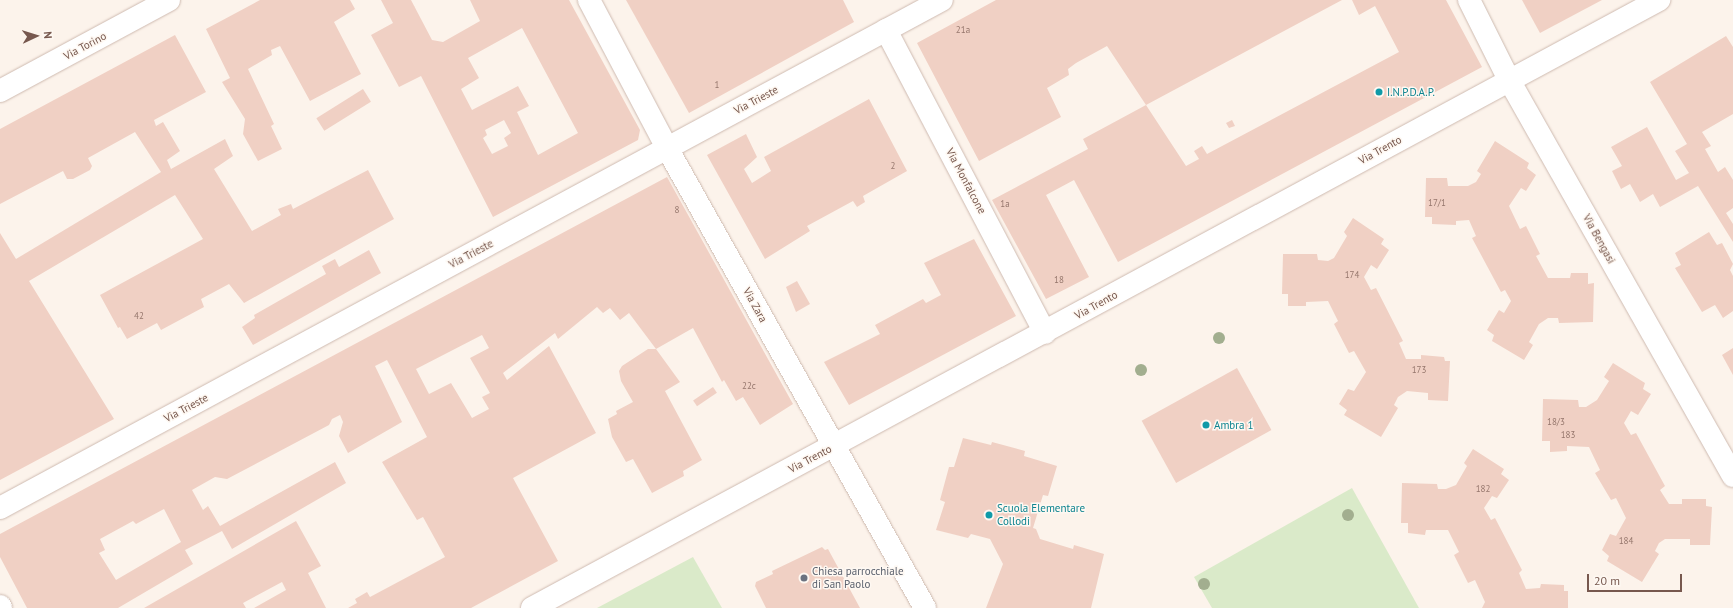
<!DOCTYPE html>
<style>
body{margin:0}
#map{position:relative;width:1733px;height:608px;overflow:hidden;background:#fcf3eb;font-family:"PT Sans",sans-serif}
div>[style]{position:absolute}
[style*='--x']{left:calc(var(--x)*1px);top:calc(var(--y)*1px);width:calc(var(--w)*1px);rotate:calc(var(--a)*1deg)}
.green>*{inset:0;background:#daeac9}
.building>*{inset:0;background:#f0d0c4;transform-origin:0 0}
.roads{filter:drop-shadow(0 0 1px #cebab0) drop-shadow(0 0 1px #cebab0)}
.minor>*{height:22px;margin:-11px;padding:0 11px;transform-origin:11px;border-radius:11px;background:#fff}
.trees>*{width:12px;height:12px;margin:-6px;border-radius:50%;background:#a2ae8f}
.dots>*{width:11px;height:11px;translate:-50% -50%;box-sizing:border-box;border:2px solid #fef8f2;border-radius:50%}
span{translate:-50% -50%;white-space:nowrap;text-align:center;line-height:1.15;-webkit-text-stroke:3px #fef8f2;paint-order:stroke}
.number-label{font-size:9px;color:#95766c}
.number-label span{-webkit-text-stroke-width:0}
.street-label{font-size:11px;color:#77584e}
.culture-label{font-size:11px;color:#0d838f}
.left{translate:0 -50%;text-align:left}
.worship-label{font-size:11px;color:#5b616d}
.north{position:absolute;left:16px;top:16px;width:40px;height:40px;-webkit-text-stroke:3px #fef8f2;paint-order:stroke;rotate:86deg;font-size:11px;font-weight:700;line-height:16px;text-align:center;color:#77584e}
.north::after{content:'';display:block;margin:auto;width:14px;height:18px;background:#77584e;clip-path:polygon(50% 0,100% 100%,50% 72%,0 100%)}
.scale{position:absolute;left:1587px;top:574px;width:95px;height:18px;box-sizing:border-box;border:2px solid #77584e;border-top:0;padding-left:5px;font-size:12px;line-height:14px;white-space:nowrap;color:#77584e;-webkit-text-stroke:3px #fef8f2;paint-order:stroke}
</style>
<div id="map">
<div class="green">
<div style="clip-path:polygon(1352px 488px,1419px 608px,1212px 608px,1194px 577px)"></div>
<div style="clip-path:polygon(693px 557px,722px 608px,597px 608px)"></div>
</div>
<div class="building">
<div style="clip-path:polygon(260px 0,350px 0,355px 9px,334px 22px,361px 74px,310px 101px,280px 46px,271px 50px,272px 55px,248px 69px,274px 124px,271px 126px,282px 149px,258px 161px,243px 134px,245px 119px,222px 82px,230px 78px,206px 29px)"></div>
<div style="clip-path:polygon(evenodd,381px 0,411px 0,432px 40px,443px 42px,480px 21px,470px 0,569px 0,640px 130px,638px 140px,493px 217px,421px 76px,399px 87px,371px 35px,393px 23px,381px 0,522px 28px,578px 133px,538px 155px,517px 112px,529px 106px,518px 86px,472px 110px,461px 89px,479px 78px,468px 58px,522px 28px,381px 0,504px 120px,511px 133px,504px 138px,508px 146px,492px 154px,483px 138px,487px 135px,485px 130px,504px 120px)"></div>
<div style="clip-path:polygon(626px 0,843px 0,854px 22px,689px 113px)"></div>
<div style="clip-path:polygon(996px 0,1342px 0,1146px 105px,1107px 46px,1076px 63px,1068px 69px,1069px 75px,1047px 88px,1061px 117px,979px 161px,917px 43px)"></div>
<div style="clip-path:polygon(1352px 0,1446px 0,1482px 67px,1118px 262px,1074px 180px,1046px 195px,1089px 277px,1046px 299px,992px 200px,1088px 149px,1083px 139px,1146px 105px,1186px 166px,1199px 159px,1194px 151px,1202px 146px,1207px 154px,1399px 52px,1375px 6px,1359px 15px)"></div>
<div style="clip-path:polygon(1522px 0,1602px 0,1540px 33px)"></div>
<div style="clip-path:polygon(175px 35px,206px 92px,154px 120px,156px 126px,163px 122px,180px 151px,167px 160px,171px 169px,225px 139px,233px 156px,214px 169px,252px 231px,281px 215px,278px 209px,291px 204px,293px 209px,368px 170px,394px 219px,244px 303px,229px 284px,201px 299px,204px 307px,161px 330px,157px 323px,127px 339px,120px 327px,118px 328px,100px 295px,203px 239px,175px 195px,29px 281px,114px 419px,0 480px,0 233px,16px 259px,161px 172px,135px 132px,88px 158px,92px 166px,90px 170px,73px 179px,67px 179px,63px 171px,0 204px,0 129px)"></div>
<div style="clip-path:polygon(1726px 36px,1733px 47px,1733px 114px,1702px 132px,1711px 146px,1705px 149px,1718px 172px,1725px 167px,1733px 180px,1733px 208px,1726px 213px,1733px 224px,1733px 242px,1698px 186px,1660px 207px,1653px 194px,1640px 202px,1630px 184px,1621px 189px,1612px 171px,1622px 166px,1611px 147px,1647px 127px,1676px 180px,1689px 173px,1675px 151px,1687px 144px,1650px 82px)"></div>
<div style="left:363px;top:89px;width:15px;height:55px;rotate:58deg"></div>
<div style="clip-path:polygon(869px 99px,907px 171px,863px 196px,865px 202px,857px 207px,853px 201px,807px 226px,810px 231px,765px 259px,707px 155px,746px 134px,757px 157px,744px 169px,752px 183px,771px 171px,764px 157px)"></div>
<div style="clip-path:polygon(1232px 120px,1235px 126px,1229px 128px,1226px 123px)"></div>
<div style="clip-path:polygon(1495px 141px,1529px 163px,1527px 168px,1536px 175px,1526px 191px,1521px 188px,1509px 206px,1520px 229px,1526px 226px,1540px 254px,1536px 256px,1548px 278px,1570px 278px,1571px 273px,1588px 273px,1588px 284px,1594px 283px,1593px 322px,1559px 323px,1558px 318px,1548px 318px,1539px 324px,1529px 342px,1533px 345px,1524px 360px,1492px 341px,1494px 335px,1487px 330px,1499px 310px,1504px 313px,1511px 301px,1505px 290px,1501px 292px,1472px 238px,1476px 236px,1469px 220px,1456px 221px,1456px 225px,1432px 224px,1432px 217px,1425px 217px,1426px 178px,1447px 178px,1448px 186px,1468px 186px,1476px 182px,1481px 174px,1477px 171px)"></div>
<div style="clip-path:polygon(evenodd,667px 177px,793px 404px,760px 425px,743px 397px,736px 401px,724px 380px,722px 382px,693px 328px,656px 349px,629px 313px,620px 320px,610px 308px,603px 313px,597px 307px,558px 339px,555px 333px,503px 373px,507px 380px,549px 346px,596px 433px,513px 478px,558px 561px,471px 608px,348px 608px,357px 603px,355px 599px,367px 592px,370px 597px,445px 557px,423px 517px,417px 520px,382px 462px,427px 437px,387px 360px,375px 366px,402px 422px,348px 453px,339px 436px,343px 422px,340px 415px,332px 419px,329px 425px,227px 479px,215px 477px,192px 490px,203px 510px,208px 506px,220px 526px,335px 462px,346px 483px,232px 549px,222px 531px,185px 550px,193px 564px,118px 608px,27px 608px,0 557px,0 534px,667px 177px,482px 335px,489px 348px,470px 358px,490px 393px,482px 397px,489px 409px,472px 418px,451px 383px,429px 394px,416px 369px,482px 335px,667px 177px,164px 509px,181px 542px,116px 580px,99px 553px,105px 550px,100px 539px,133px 521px,136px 524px,164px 509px)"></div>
<div style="clip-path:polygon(1353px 218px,1384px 239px,1381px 244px,1389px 250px,1377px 269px,1371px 265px,1364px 277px,1371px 290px,1376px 288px,1403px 341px,1399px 343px,1406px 359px,1421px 359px,1421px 355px,1444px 357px,1445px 361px,1450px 361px,1448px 401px,1428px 400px,1428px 393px,1407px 391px,1398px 397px,1394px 405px,1398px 408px,1381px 437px,1344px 415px,1347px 410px,1339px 404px,1348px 389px,1354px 391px,1366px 372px,1354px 351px,1349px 353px,1334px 324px,1338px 321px,1328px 301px,1306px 302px,1306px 306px,1288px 306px,1288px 294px,1282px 294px,1283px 254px,1317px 254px,1318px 260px,1328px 261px,1334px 258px,1347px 236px,1344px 232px)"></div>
<div style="clip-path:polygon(1709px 232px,1717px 245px,1722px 243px,1733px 264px,1730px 270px,1733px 276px,1733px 311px,1723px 318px,1715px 305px,1702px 312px,1675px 268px,1681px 265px,1675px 253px)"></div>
<div style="clip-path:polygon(974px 239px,1016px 316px,849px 405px,824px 362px,880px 334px,875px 325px,923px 299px,926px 303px,941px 295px,924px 263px)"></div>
<div style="clip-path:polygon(369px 250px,381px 273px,253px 345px,242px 327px,255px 318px,254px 315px,326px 274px,322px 266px,335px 259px,339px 267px)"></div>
<div style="clip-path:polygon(797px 281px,810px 304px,796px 312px,786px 287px)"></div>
<div style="clip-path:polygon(1733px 348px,1733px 375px,1722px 355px)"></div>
<div style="clip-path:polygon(648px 349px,656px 349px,680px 382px,665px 391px,702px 460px,683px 471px,684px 476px,652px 493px,633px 459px,626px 462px,612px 437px,608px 419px,617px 414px,616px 411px,633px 402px,621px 381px,619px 371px,622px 366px)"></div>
<div style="clip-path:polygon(1613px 363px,1645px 383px,1643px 389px,1651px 394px,1638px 415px,1631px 411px,1624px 423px,1631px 435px,1636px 433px,1665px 486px,1660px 490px,1669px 504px,1682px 504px,1682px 499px,1706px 499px,1706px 506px,1712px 507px,1710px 545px,1690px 545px,1690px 539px,1665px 539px,1659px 543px,1655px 551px,1659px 554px,1642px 582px,1607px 561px,1609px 556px,1602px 550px,1610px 534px,1616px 536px,1626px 518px,1616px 498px,1611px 500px,1595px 473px,1600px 470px,1589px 447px,1567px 446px,1567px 451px,1550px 452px,1550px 441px,1542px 441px,1543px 399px,1578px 400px,1579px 407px,1586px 407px,1597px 400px,1609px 381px,1604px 377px)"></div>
<div style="left:1237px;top:368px;width:71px;height:109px;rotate:61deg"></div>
<div style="left:713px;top:387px;width:7px;height:24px;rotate:56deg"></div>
<div style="clip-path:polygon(963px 438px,991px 445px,992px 442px,1025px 451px,1024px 456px,1057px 466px,1048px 496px,1043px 495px,1033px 528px,1036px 529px,1040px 539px,1073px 549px,1074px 545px,1104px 554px,1091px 608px,986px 608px,1003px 564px,990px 539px,971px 534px,968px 538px,936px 530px,945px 502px,940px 500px,949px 467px,954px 467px)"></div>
<div style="clip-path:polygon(1473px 449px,1504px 469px,1501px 474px,1509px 480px,1497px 498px,1492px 496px,1484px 508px,1491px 520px,1495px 518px,1522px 570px,1519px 573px,1526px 589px,1540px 588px,1541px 584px,1564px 585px,1564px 591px,1568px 591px,1568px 608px,1482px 608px,1485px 602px,1475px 580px,1468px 583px,1454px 555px,1459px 552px,1448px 530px,1426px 530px,1425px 535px,1408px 533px,1408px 523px,1401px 523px,1402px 483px,1437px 484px,1438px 489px,1446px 489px,1456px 485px,1467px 466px,1464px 463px)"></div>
<div style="clip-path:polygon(296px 521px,321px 566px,308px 573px,326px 608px,254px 608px,286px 590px,282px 582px,243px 603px,246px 608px,144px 608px)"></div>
<div style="clip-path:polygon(822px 547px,825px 550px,828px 549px,860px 608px,766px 608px,755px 586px,756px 582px,773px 574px,772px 571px)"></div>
</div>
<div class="roads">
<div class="minor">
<div style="--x:589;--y:0;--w:167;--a:62.2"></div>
<div style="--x:667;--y:148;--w:527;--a:60.71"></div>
<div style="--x:1469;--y:0;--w:89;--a:63.4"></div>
<div style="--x:1509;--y:80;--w:455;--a:60.5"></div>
<div style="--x:886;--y:30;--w:342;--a:62.3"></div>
<div style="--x:0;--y:91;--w:192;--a:-28.3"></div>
<div style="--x:0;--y:508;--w:1070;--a:-28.34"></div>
<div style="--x:0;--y:606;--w:2;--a:63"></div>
<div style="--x:532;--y:608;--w:1281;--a:-28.35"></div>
</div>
</div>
<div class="trees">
<div style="left:1219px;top:338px"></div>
<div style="left:1141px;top:370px"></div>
<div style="left:1348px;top:515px"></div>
<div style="left:1204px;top:584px"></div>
</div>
<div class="dots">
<div style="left:1379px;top:92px;background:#0f9aa8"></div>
<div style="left:1206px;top:425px;background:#0f9aa8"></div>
<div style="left:989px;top:515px;background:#0f9aa8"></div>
<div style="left:804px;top:578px;background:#6b7280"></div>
</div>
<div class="number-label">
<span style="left:963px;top:30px">21a</span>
<span style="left:717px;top:85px">1</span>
<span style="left:893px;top:166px">2</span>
<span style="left:1437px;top:203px">17/1</span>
<span style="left:1005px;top:204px">1a</span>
<span style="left:677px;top:210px">8</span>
<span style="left:1352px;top:275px">174</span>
<span style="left:1059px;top:280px">18</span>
<span style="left:139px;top:316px">42</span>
<span style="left:1419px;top:370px">173</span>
<span style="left:749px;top:386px">22c</span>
<span style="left:1556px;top:422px">18/3</span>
<span style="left:1568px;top:435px">183</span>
<span style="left:1483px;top:489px">182</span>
<span style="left:1626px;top:541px">184</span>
</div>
<div class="street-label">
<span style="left:85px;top:46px;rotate:-28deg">Via Torino</span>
<span style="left:756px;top:100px;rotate:-28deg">Via Trieste</span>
<span style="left:1380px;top:150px;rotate:-29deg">Via Trento</span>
<span style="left:966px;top:181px;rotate:62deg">Via Monfalcone</span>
<span style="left:1599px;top:239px;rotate:61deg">Via Bengasi</span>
<span style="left:471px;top:254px;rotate:-28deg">Via Trieste</span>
<span style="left:755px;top:305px;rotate:61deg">Via Zara</span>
<span style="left:1096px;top:305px;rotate:-29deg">Via Trento</span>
<span style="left:186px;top:408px;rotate:-28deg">Via Trieste</span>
<span style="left:810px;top:459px;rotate:-28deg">Via Trento</span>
</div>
<div class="culture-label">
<span class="left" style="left:1387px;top:92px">I.N.P.D.A.P.</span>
<span class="left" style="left:1214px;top:425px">Ambra 1</span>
<span class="left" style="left:997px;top:515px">Scuola Elementare<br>Collodi</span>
</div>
<div class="worship-label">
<span class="left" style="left:812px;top:578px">Chiesa parrocchiale<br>di San Paolo</span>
</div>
<div class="north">N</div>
<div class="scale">20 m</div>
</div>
